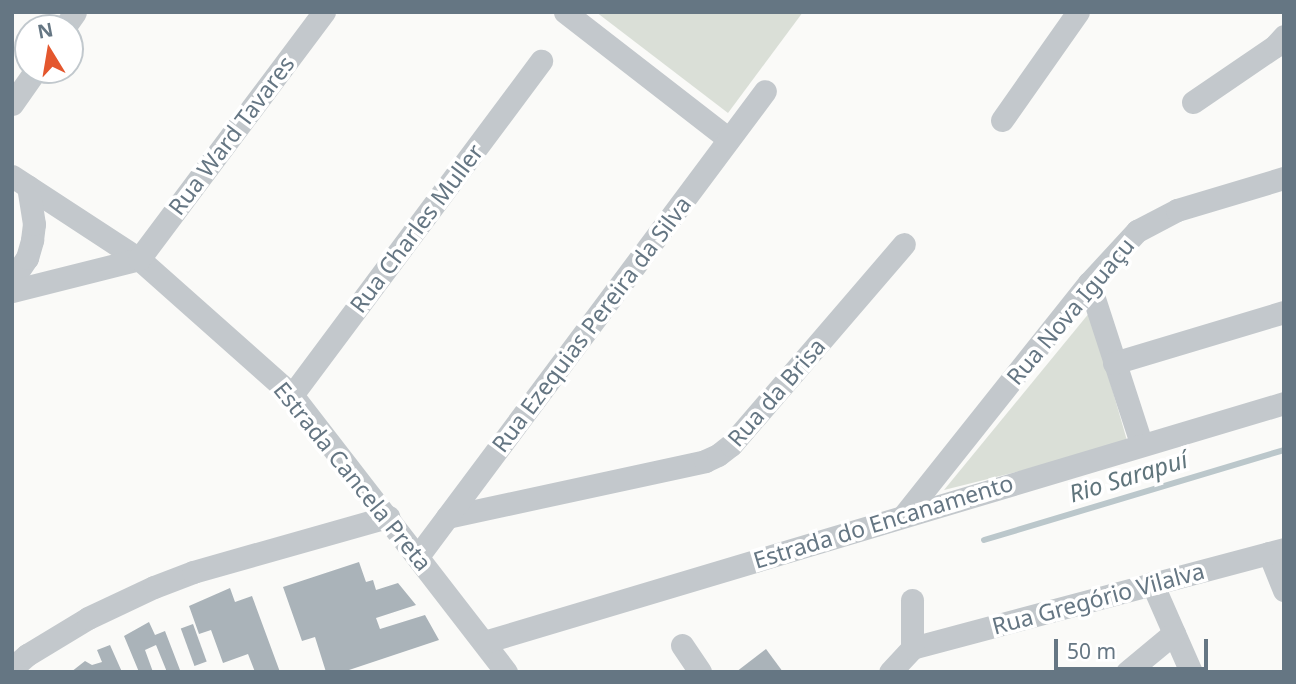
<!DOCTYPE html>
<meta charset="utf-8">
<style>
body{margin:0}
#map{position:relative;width:1296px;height:684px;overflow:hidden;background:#fafaf8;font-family:"Noto Sans",sans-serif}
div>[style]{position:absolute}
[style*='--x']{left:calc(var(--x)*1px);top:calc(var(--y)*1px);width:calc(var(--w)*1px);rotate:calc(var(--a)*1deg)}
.green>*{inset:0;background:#dadfd7}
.stream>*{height:6px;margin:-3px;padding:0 3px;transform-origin:3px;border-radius:3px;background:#bbc7cb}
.building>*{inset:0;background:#aab3b9;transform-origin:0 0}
.minor>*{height:23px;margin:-11.5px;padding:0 11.5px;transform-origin:11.5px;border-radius:11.5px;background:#c3c8cc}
span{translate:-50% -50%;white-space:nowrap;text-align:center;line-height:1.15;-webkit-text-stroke:7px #fff;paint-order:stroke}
.street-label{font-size:23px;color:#657683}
.water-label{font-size:24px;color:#60757c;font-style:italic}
.frame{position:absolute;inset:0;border:14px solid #657683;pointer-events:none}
.north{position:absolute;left:14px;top:14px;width:70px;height:70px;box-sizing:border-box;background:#fff;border:2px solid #c1c8cd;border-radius:50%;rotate:349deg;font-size:19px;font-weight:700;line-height:28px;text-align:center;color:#657683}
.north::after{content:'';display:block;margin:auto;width:24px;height:32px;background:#e4572e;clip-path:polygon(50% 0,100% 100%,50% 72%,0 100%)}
.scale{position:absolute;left:1054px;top:639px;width:154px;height:32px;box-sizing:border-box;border:4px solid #657683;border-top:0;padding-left:9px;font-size:21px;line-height:24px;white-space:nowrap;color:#657683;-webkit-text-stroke:5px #fff;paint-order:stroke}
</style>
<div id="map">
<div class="green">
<div style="clip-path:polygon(596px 12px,803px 12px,728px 113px)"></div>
<div style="clip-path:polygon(1090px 312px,1128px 444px,944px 490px)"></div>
</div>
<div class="stream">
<div style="--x:984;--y:540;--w:313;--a:-16.7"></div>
</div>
<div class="building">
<div style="clip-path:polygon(359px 562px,366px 582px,373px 580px,376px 590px,398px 583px,416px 605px,376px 618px,380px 629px,425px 615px,439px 640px,343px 672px,326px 672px,315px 637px,302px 641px,283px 587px)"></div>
<div style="clip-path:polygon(230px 588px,235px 602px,252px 596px,280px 672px,255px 672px,248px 654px,223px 663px,211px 630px,199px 634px,189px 606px)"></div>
<div style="clip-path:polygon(149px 622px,155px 635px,165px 631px,180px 670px,167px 672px,156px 645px,145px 650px,153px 672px,139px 672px,124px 636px)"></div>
<div style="left:193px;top:624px;width:40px;height:13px;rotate:70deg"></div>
<div style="clip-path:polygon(110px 645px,122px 672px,71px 672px,85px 661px,92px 665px,102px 662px,97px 650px)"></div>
<div style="clip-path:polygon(766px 649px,783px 672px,736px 672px)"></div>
</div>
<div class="minor">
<div style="--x:565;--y:12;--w:207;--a:37.8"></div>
<div style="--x:64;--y:28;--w:19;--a:-55"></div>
<div style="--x:1193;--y:102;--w:99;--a:-34.3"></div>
<div style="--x:1275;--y:46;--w:13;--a:-48"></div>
<div style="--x:12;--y:104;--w:42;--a:-54.8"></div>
<div style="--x:1002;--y:120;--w:132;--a:-54.9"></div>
<div style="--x:12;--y:176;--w:152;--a:33.2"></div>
<div style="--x:139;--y:259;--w:205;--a:41.6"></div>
<div style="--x:292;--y:395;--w:350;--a:52.3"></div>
<div style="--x:12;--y:280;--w:27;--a:-56"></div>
<div style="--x:27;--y:258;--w:19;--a:-74"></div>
<div style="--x:32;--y:240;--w:16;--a:-83"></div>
<div style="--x:34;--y:224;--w:38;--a:-99"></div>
<div style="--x:1089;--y:283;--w:168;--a:72"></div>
<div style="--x:12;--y:291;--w:131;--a:-14.1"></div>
<div style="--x:139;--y:259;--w:309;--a:-53.2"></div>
<div style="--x:1114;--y:363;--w:177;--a:-16.7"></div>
<div style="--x:292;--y:395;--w:417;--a:-53.3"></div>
<div style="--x:905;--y:514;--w:295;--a:-51.5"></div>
<div style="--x:1089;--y:283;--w:71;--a:-47.3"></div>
<div style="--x:1137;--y:231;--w:45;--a:-27.7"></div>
<div style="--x:1177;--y:210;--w:112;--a:-16.7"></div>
<div style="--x:447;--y:517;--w:264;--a:-12.2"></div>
<div style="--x:705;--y:461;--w:14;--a:-25"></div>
<div style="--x:718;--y:455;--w:16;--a:-38"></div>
<div style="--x:731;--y:445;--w:265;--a:-49.3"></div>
<div style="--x:1269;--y:553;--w:40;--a:68"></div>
<div style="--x:418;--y:556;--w:580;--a:-53.27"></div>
<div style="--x:1152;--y:583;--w:97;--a:66.3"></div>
<div style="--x:484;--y:642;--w:835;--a:-16.63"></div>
<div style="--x:682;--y:645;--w:32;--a:56"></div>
<div style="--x:912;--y:648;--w:385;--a:-14.9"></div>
<div style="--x:12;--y:668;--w:20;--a:-41"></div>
<div style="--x:27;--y:655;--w:71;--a:-31.2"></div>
<div style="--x:88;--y:618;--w:73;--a:-25.2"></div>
<div style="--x:154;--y:587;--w:42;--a:-21"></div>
<div style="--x:193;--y:572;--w:203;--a:-15.8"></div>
<div style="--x:890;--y:672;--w:33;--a:-47"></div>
<div style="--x:912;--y:648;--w:48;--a:-90"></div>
<div style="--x:1127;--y:672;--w:61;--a:-39.7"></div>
</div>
<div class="street-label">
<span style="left:231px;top:135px;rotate:-53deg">Rua Ward Tavares</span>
<span style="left:416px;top:228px;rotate:-53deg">Rua Charles Muller</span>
<span style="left:1070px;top:311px;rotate:-50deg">Rua Nova Iguaçu</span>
<span style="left:591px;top:324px;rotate:-53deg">Rua Ezequias Pereira da Silva</span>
<span style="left:776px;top:392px;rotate:-49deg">Rua da Brisa</span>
<span style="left:353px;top:476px;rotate:51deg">Estrada Cancela Preta</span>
<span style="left:883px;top:521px;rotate:-17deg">Estrada do Encanamento</span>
<span style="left:1098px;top:598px;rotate:-15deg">Rua Gregório Vilalva</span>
</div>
<div class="water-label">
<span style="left:1128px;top:476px;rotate:-17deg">Rio Sarapuí</span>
</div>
<div class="frame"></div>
<div class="north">N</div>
<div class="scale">50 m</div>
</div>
